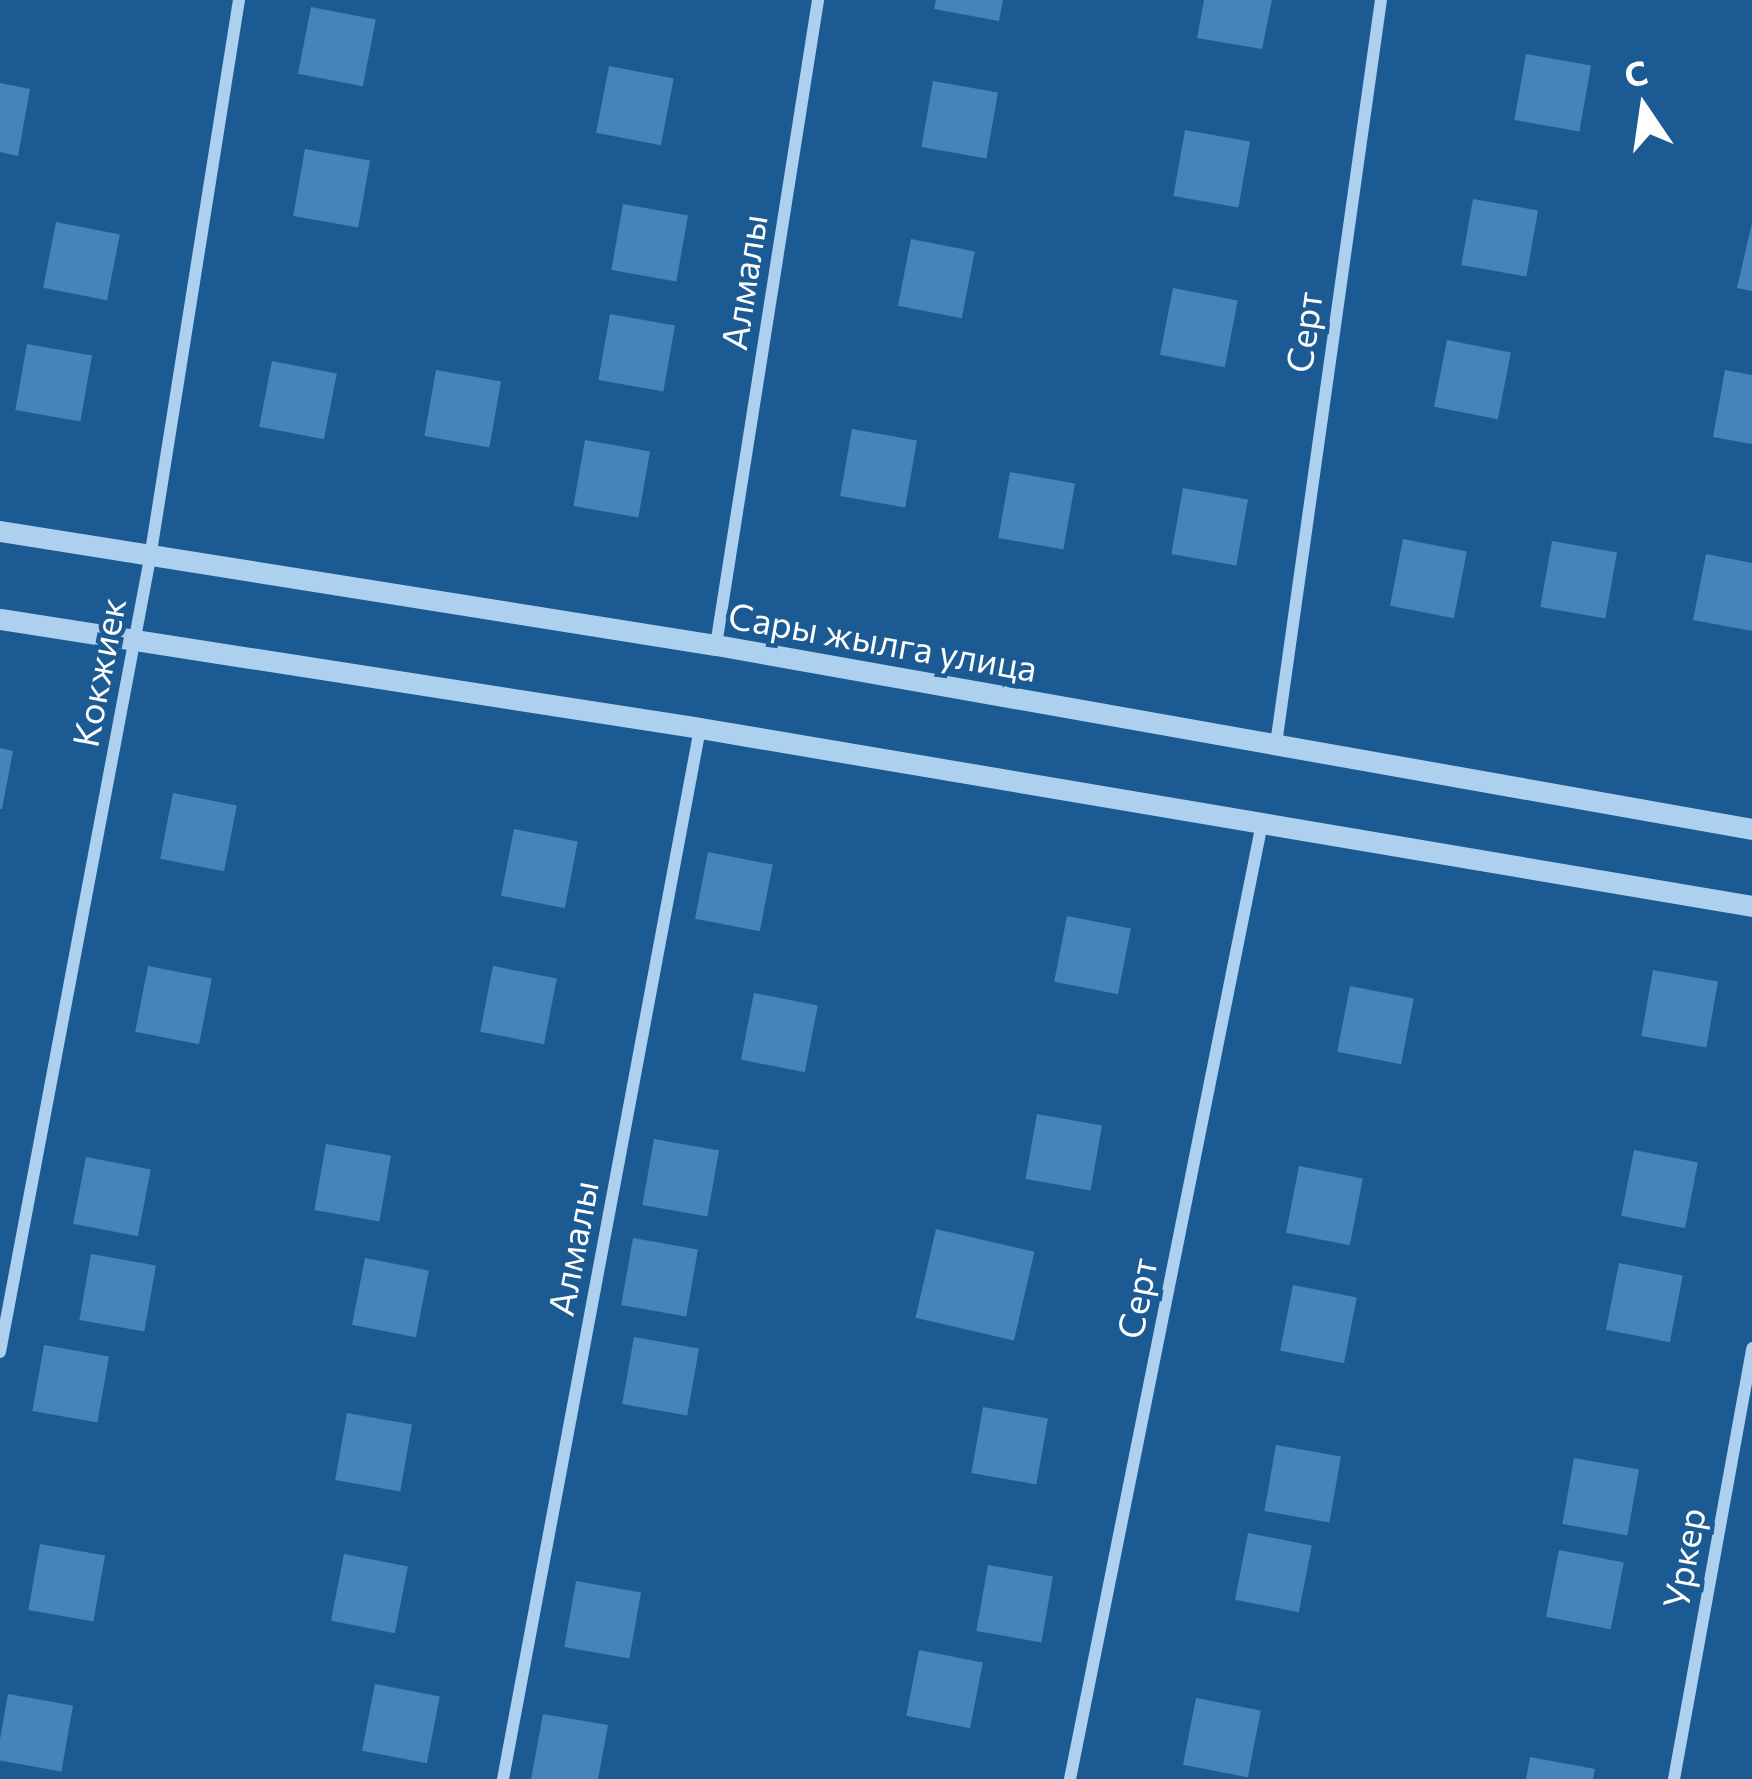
<!DOCTYPE html>
<meta charset="utf-8">
<style>
body{margin:0}
#map{position:relative;width:1752px;height:1779px;overflow:hidden;background:#1c5a94;font-family:Commissioner,sans-serif}
div>[style]{position:absolute}
[style*='--x']{left:calc(var(--x)*1px);top:calc(var(--y)*1px);width:calc(var(--w)*1px);rotate:calc(var(--a)*1deg)}
.building>*{inset:0;background:#4483bb;transform-origin:0 0}
.minor>*{height:12px;margin:-6px;padding:0 6px;transform-origin:6px;border-radius:6px;background:#aed0ef}
.tertiary>*{height:21px;margin:-10.5px;padding:0 10.5px;transform-origin:10.5px;border-radius:10.5px;background:#aed0ef}
span{translate:-50% -50%;white-space:nowrap;text-align:center;line-height:1.15;-webkit-text-stroke:9px #1c5a94;paint-order:stroke}
.street-label{font-size:36px;color:#fff}
.north{position:absolute;left:1584px;top:48px;width:120px;height:120px;-webkit-text-stroke:9px #1c5a94;paint-order:stroke;rotate:347deg;font-size:33px;font-weight:700;line-height:48px;text-align:center;color:#fff}
.north::after{content:'';display:block;margin:auto;width:42px;height:54px;background:#fff;clip-path:polygon(50% 0,100% 100%,50% 72%,0 100%)}
</style>
<div id="map">
<div class="building">
<div style="clip-path:polygon(936px 0,1003px 0,999px 21px,934px 9px)"></div>
<div style="clip-path:polygon(1204px 0,1272px 0,1262px 49px,1197px 38px)"></div>
<div style="left:311px;top:7px;width:66px;height:68px;rotate:11deg"></div>
<div style="left:1526px;top:54px;width:66px;height:67px;rotate:10deg"></div>
<div style="left:609px;top:66px;width:66px;height:68px;rotate:11deg"></div>
<div style="left:933px;top:81px;width:66px;height:67px;rotate:10deg"></div>
<div style="clip-path:polygon(0 83px,30px 89px,18px 156px,0 152px)"></div>
<div style="left:1185px;top:130px;width:66px;height:67px;rotate:10deg"></div>
<div style="left:305px;top:149px;width:66px;height:68px;rotate:10deg"></div>
<div style="left:1473px;top:199px;width:66px;height:67px;rotate:10deg"></div>
<div style="left:623px;top:204px;width:66px;height:67px;rotate:10deg"></div>
<div style="left:56px;top:222px;width:65px;height:67px;rotate:11deg"></div>
<div style="clip-path:polygon(1752px 223px,1752px 291px,1737px 288px)"></div>
<div style="left:911px;top:239px;width:65px;height:68px;rotate:11deg"></div>
<div style="left:1173px;top:288px;width:66px;height:68px;rotate:11deg"></div>
<div style="left:610px;top:314px;width:66px;height:67px;rotate:10deg"></div>
<div style="left:1447px;top:340px;width:65px;height:68px;rotate:11deg"></div>
<div style="left:27px;top:344px;width:66px;height:67px;rotate:10deg"></div>
<div style="left:272px;top:361px;width:66px;height:67px;rotate:11deg"></div>
<div style="left:436px;top:370px;width:66px;height:67px;rotate:10deg"></div>
<div style="clip-path:polygon(1725px 370px,1752px 375px,1752px 444px,1713px 437px)"></div>
<div style="left:852px;top:429px;width:66px;height:68px;rotate:10deg"></div>
<div style="left:585px;top:440px;width:66px;height:67px;rotate:10deg"></div>
<div style="left:1010px;top:472px;width:66px;height:67px;rotate:10deg"></div>
<div style="left:1183px;top:488px;width:66px;height:67px;rotate:10deg"></div>
<div style="left:1403px;top:539px;width:65px;height:68px;rotate:11deg"></div>
<div style="left:1552px;top:541px;width:66px;height:67px;rotate:10deg"></div>
<div style="clip-path:polygon(1706px 554px,1752px 563px,1752px 631px,1693px 620px)"></div>
<div style="clip-path:polygon(0 748px,13px 751px,2px 809px,0 809px)"></div>
<div style="left:173px;top:793px;width:65px;height:67px;rotate:11deg"></div>
<div style="left:514px;top:829px;width:65px;height:68px;rotate:11deg"></div>
<div style="left:708px;top:852px;width:66px;height:68px;rotate:11deg"></div>
<div style="left:1067px;top:916px;width:65px;height:67px;rotate:11deg"></div>
<div style="left:148px;top:966px;width:65px;height:67px;rotate:11deg"></div>
<div style="left:493px;top:966px;width:65px;height:67px;rotate:11deg"></div>
<div style="left:1653px;top:970px;width:66px;height:67px;rotate:10deg"></div>
<div style="left:1350px;top:986px;width:65px;height:67px;rotate:11deg"></div>
<div style="left:754px;top:993px;width:65px;height:68px;rotate:11deg"></div>
<div style="left:1037px;top:1114px;width:66px;height:66px;rotate:10deg"></div>
<div style="left:654px;top:1139px;width:66px;height:67px;rotate:10deg"></div>
<div style="left:326px;top:1144px;width:66px;height:67px;rotate:10deg"></div>
<div style="left:1634px;top:1150px;width:65px;height:67px;rotate:11deg"></div>
<div style="left:86px;top:1157px;width:66px;height:68px;rotate:11deg"></div>
<div style="left:1299px;top:1166px;width:65px;height:68px;rotate:11deg"></div>
<div style="left:936px;top:1229px;width:101px;height:91px;rotate:13deg"></div>
<div style="left:633px;top:1238px;width:66px;height:68px;rotate:10deg"></div>
<div style="left:91px;top:1254px;width:66px;height:67px;rotate:10deg"></div>
<div style="left:365px;top:1258px;width:65px;height:68px;rotate:11deg"></div>
<div style="left:1619px;top:1263px;width:65px;height:68px;rotate:11deg"></div>
<div style="left:1293px;top:1285px;width:65px;height:67px;rotate:11deg"></div>
<div style="left:634px;top:1337px;width:66px;height:68px;rotate:10deg"></div>
<div style="left:44px;top:1345px;width:66px;height:67px;rotate:10deg"></div>
<div style="left:983px;top:1407px;width:66px;height:67px;rotate:10deg"></div>
<div style="left:347px;top:1413px;width:66px;height:68px;rotate:10deg"></div>
<div style="left:1276px;top:1445px;width:66px;height:67px;rotate:10deg"></div>
<div style="left:1574px;top:1458px;width:66px;height:67px;rotate:10deg"></div>
<div style="left:1248px;top:1533px;width:65px;height:68px;rotate:11deg"></div>
<div style="left:40px;top:1544px;width:66px;height:67px;rotate:10deg"></div>
<div style="left:1559px;top:1550px;width:66px;height:68px;rotate:11deg"></div>
<div style="left:344px;top:1554px;width:65px;height:68px;rotate:11deg"></div>
<div style="left:988px;top:1565px;width:66px;height:67px;rotate:10deg"></div>
<div style="left:576px;top:1581px;width:66px;height:67px;rotate:10deg"></div>
<div style="left:919px;top:1650px;width:65px;height:67px;rotate:11deg"></div>
<div style="left:375px;top:1684px;width:66px;height:68px;rotate:11deg"></div>
<div style="left:8px;top:1694px;width:66px;height:67px;rotate:10deg"></div>
<div style="left:1196px;top:1698px;width:66px;height:68px;rotate:11deg"></div>
<div style="clip-path:polygon(543px 1714px,608px 1725px,598px 1779px,531px 1779px)"></div>
<div style="clip-path:polygon(1530px 1757px,1595px 1769px,1593px 1779px,1526px 1779px)"></div>
</div>
<div class="minor">
<div style="--x:716;--y:645;--w:653;--a:-81.01"></div>
<div style="--x:1276;--y:744;--w:751;--a:-81.97"></div>
<div style="--x:0;--y:1352;--w:808;--a:-79.3"></div>
<div style="--x:150;--y:558;--w:565;--a:-80.94"></div>
<div style="--x:503;--y:1779;--w:1069;--a:-79.38"></div>
<div style="--x:1070;--y:1779;--w:970;--a:-78.64"></div>
<div style="--x:1674;--y:1779;--w:438;--a:-79.7"></div>
</div>
<div class="tertiary">
<div style="--x:0;--y:531;--w:725;--a:9.05"></div>
<div style="--x:716;--y:645;--w:1052;--a:10.07"></div>
<div style="--x:0;--y:619;--w:708;--a:8.85"></div>
<div style="--x:700;--y:728;--w:1067;--a:9.6"></div>
</div>
<div class="street-label">
<span style="left:743px;top:282px;rotate:-81deg">Алмалы</span>
<span style="left:1303px;top:332px;rotate:-82deg">Серт</span>
<span style="left:883px;top:641px;rotate:10deg">Сары жылга улица</span>
<span style="left:98px;top:672px;rotate:-79deg">Кокжиек</span>
<span style="left:572px;top:1248px;rotate:-79deg">Алмалы</span>
<span style="left:1136px;top:1298px;rotate:-79deg">Серт</span>
<span style="left:1683px;top:1558px;rotate:-80deg">Уркер</span>
</div>
<div class="north">С</div>
</div>
